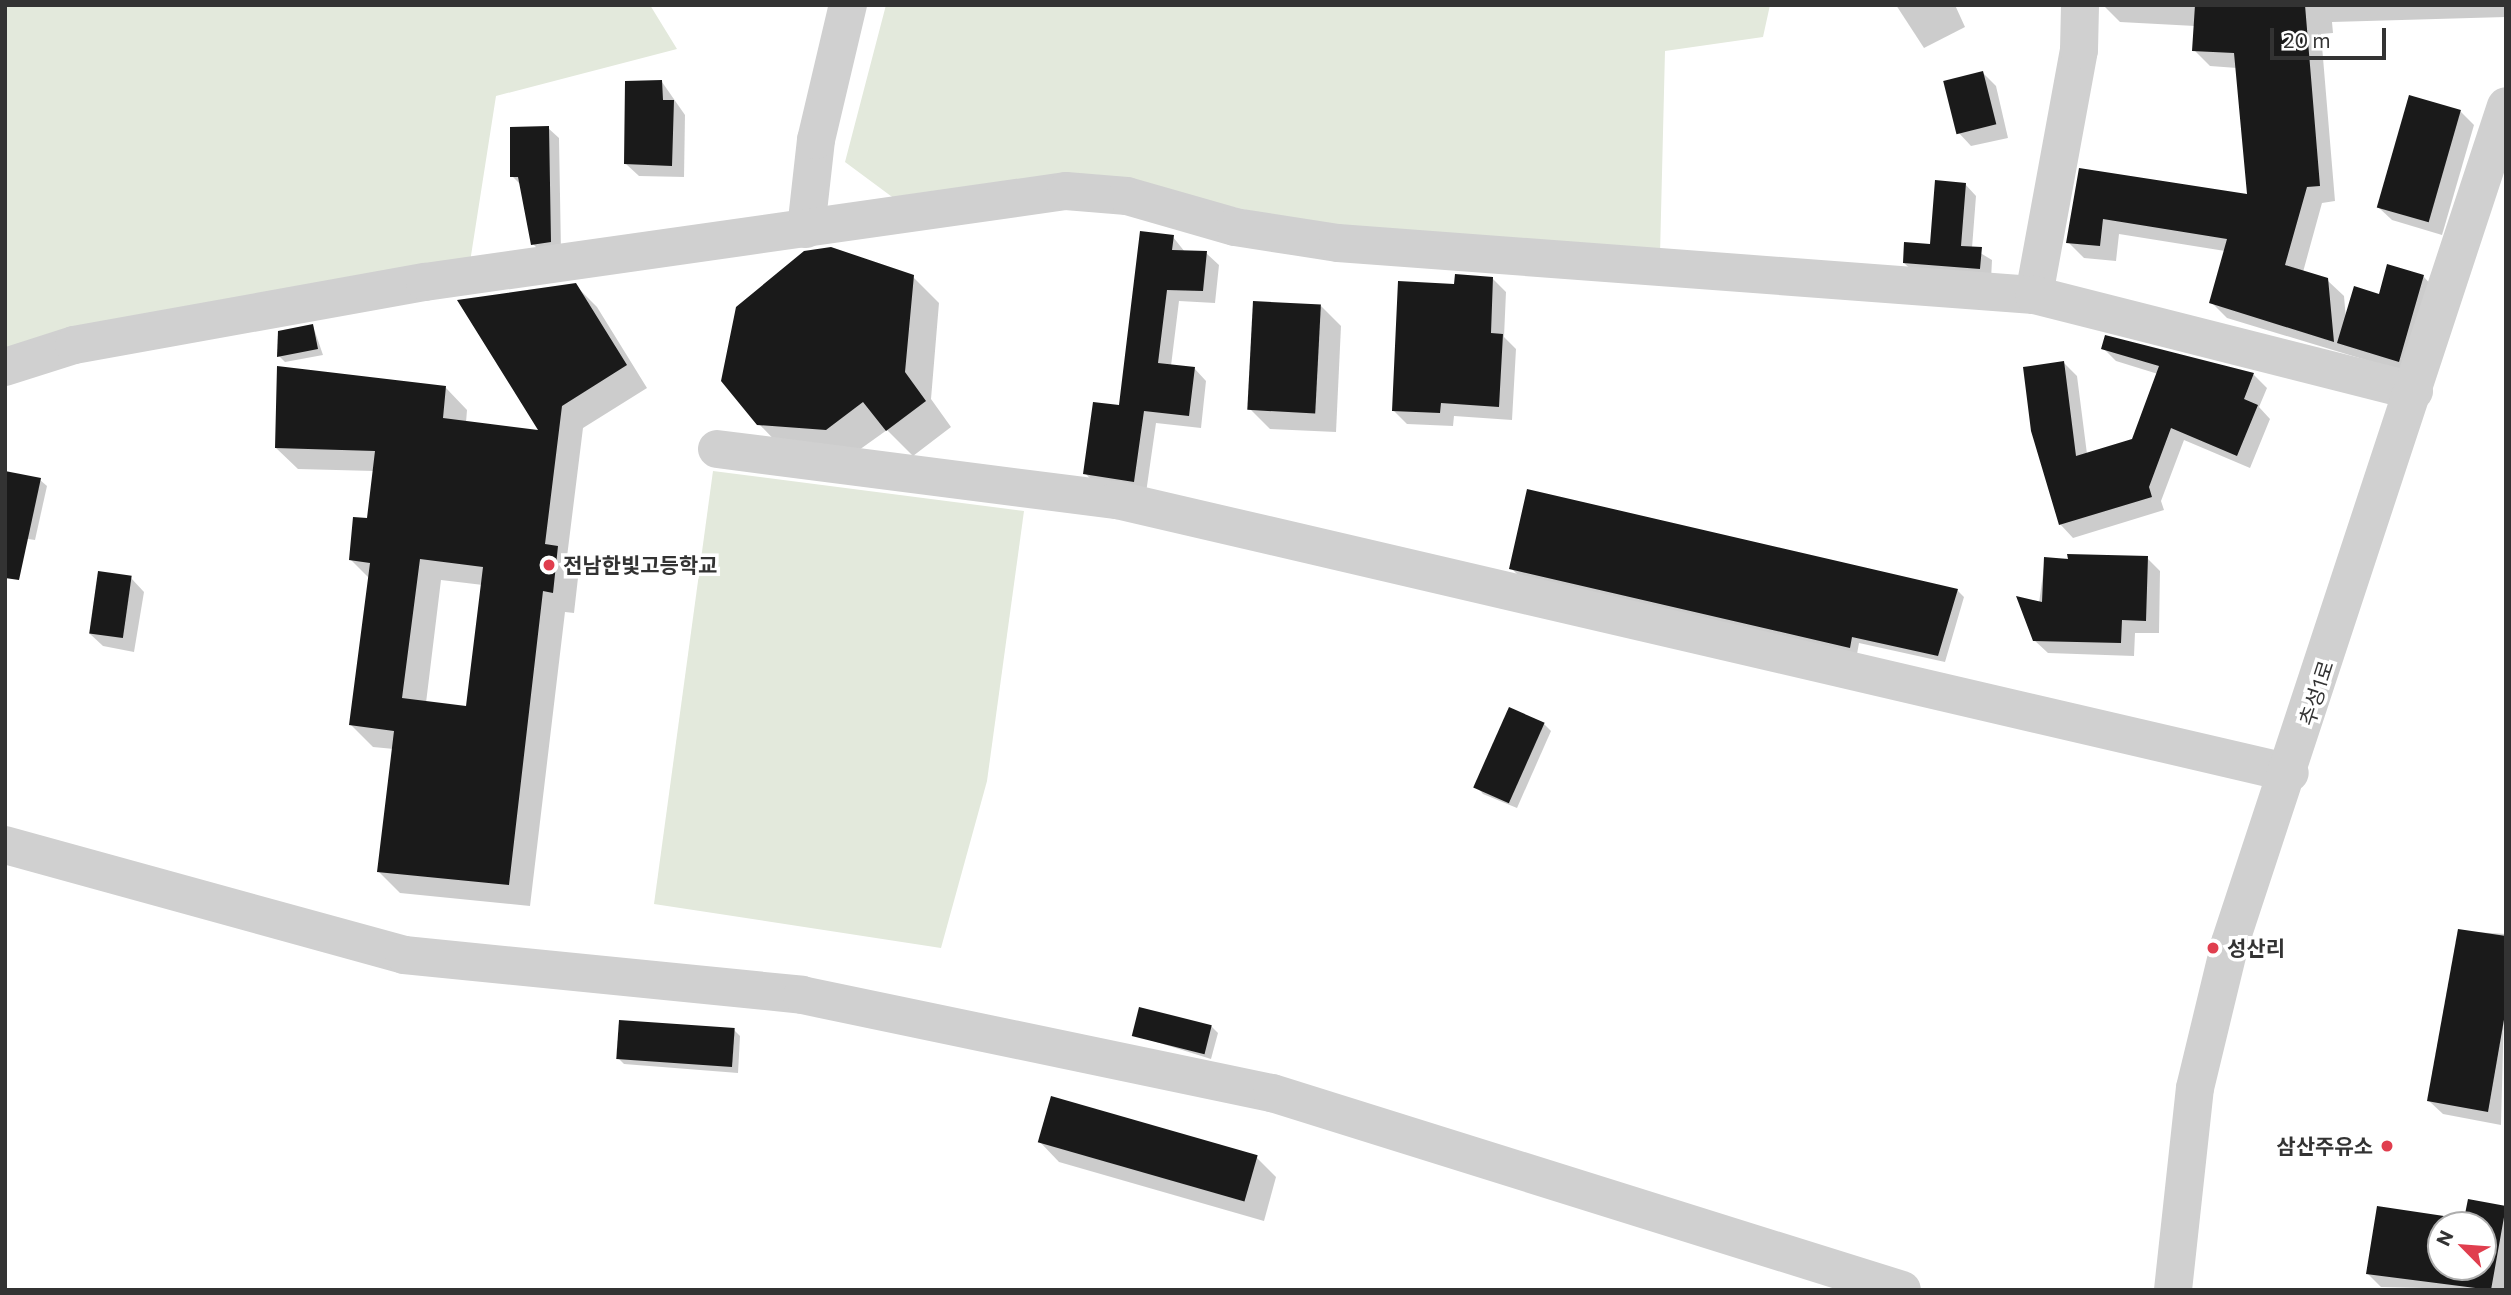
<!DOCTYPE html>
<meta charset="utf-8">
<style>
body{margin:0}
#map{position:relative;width:2511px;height:1295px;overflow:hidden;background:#fff;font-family:Commissioner,"Noto Sans KR",sans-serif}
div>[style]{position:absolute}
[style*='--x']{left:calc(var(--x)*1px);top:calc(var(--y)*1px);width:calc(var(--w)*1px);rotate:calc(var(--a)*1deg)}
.green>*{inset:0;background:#e3e9dc}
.shadow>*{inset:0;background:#0003}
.building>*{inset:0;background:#1a1a1a;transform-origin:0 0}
.minor>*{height:38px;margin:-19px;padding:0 19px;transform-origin:19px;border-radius:19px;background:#d0d0d0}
.dots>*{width:19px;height:19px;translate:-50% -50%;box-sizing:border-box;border:4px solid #fff;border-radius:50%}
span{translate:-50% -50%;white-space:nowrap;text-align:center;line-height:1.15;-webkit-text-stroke:7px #fff;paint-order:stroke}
.poi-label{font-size:21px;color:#333;font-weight:700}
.left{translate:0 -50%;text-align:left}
.right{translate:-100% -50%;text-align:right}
.street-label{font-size:21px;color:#333}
.frame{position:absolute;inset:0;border:7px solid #333;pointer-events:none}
.north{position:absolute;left:2427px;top:1211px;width:70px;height:70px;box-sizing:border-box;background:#fff;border:2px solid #adadad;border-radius:50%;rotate:295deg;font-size:19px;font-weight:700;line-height:28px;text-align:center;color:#333}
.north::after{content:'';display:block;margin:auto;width:24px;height:32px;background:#e03e4e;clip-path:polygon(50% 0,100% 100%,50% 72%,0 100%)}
.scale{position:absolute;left:2270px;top:28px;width:116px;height:32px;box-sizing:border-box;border:4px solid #333;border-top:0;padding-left:9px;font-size:21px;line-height:24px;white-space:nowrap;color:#333;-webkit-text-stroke:5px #fff;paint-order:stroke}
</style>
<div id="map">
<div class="green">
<div style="clip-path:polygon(5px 5px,650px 5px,677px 49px,496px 96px,470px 262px,5px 360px)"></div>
<div style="clip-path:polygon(886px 5px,1770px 5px,1763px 37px,1665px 51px,1660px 255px,1348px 232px,1126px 184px,903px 205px,845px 162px)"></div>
<div style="clip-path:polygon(713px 471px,1024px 511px,987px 781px,941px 948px,654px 904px)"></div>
</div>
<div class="shadow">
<div style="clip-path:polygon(1896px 5px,1955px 5px,1965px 27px,1924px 48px)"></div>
<div style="clip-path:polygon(2103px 5px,2506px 5px,2506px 17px,2332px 22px,2333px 33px,2321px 34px,2335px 201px,2322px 203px,2303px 272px,2327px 280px,2344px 296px,2346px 319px,2423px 276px,2436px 290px,2412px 374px,2227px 318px,2211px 302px,2225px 251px,2119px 234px,2116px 261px,2084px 258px,2068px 242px,2081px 170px,2249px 196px,2237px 68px,2210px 66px,2194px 50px,2195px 26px,2120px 22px)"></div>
<div style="clip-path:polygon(1983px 73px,1996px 86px,2008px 138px,1971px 146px,1958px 132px)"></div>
<div style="clip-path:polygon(662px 82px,685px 115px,684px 177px,639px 176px,626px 164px)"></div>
<div style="clip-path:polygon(2460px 111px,2474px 125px,2442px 235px,2392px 220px,2378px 207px)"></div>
<div style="clip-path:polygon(548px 128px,559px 138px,561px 252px,543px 254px,533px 244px,521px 185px,512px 176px)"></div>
<div style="clip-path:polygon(1965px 184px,1976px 196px,1972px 248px,1992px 260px,1991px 280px,1916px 274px,1904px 263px,1931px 246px)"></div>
<div style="clip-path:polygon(1173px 237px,1185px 252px,1206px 253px,1219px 265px,1215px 303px,1179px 301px,1171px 366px,1194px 368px,1206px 381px,1201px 428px,1156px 423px,1146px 493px,1097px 486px,1085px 473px,1120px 407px)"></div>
<div style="clip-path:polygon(913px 277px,939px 303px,931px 399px,951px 427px,913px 456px,887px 430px,852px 455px,785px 451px,759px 424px)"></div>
<div style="clip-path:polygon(1492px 278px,1506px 292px,1504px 337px,1516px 349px,1512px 420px,1454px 416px,1453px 426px,1407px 424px,1393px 410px,1456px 285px)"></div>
<div style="clip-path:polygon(evenodd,575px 285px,597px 307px,647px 388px,583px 428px,567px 557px,579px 569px,574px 613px,565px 612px,530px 906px,400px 893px,379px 872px,394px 749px,373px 747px,351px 725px,370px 579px,351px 560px,369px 520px,374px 471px,298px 469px,276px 448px,446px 388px,467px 410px,466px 423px,542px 432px,575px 285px,441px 580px,483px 585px,468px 708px,426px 703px,441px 580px)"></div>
<div style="clip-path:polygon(1321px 306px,1341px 326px,1336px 432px,1270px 429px,1250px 409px)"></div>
<div style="clip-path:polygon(313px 326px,323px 355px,285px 362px,279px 356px)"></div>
<div style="clip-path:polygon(2106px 338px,2254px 375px,2267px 388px,2259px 407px,2270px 419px,2250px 468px,2184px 440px,2161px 501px,2164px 510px,2073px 538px,2060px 524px,2064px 363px,2077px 376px,2087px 454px,2133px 441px,2158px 374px,2116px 361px,2103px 348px)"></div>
<div style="clip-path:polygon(40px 480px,47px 486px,35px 540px,22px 538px)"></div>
<div style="clip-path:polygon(2147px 558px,2160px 571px,2159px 633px,2135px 633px,2134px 656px,2048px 653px,2034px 640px,2045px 559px)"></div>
<div style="clip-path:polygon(1511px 568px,1957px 590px,1964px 597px,1945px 662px,1859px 643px,1857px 654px,1518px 575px)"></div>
<div style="clip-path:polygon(131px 578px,144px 592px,134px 652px,103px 646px,89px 633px)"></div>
<div style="clip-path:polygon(1544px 724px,1551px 731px,1517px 808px,1483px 794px,1477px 787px)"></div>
<div style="clip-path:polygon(2459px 931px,2506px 934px,2501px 1125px,2443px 1114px,2429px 1101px)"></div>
<div style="clip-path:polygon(1211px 1026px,1218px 1033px,1211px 1059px,1134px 1035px)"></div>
<div style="clip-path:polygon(734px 1030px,740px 1036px,738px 1073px,624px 1064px,618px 1058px)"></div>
<div style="clip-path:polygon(1039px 1141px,1256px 1157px,1276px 1177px,1264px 1221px,1059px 1162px)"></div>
<div style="clip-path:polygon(evenodd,2379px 1208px,2465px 1221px,2505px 1208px,2506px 1290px,2381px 1287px,2368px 1274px,2379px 1208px,2441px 1225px,2483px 1225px,2483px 1267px,2441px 1267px,2441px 1225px)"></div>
</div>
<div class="building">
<div style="clip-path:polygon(2195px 5px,2305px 5px,2320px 186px,2307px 187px,2285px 265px,2328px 278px,2334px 342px,2209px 303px,2227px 239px,2103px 219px,2100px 246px,2066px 243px,2079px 168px,2247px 194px,2234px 53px,2192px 51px)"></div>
<div style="left:1983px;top:71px;width:55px;height:41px;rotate:76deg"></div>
<div style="clip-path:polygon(662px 80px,663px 100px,674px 100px,672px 166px,624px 164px,625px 81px)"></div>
<div style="left:2409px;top:95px;width:54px;height:117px;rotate:16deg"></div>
<div style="clip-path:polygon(549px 126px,551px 242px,531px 245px,518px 177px,510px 177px,510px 127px)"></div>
<div style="clip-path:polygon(1935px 180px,1966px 183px,1961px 246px,1982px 247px,1980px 269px,1903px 263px,1904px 242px,1930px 244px)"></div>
<div style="clip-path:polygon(1140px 231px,1174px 235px,1172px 250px,1207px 251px,1203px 291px,1167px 290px,1158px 363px,1195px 367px,1189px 416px,1144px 411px,1134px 482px,1083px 474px,1093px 402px,1119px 405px)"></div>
<div style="clip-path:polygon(831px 247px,914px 275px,905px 372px,926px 401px,886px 431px,863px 402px,826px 430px,757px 425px,721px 381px,736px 307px,804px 251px)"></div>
<div style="clip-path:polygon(2387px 264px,2424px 275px,2399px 362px,2337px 343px,2354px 286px,2379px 294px)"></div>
<div style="clip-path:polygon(1455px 274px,1493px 277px,1491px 333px,1503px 334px,1499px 407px,1441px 403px,1440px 413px,1392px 411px,1398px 281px,1454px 284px)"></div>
<div style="clip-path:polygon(evenodd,576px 283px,627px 365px,562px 406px,545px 544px,558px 546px,553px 593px,543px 591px,509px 885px,377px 872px,394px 731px,349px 725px,370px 563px,349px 560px,353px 517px,367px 518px,375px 451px,275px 448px,277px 366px,446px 386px,443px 418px,538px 430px,457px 300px,576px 283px,420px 559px,483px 567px,466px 706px,402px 698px,420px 559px)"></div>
<div style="left:1253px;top:301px;width:68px;height:109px;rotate:3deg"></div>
<div style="clip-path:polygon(313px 324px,318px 349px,277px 357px,278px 331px)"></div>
<div style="clip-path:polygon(2105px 335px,2254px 373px,2244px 399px,2258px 405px,2237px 456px,2171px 428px,2149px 487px,2152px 497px,2059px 525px,2031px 431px,2023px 367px,2064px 361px,2076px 456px,2132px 439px,2159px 366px,2101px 349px)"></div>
<div style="clip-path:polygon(5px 471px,41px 478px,19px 580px,5px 578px)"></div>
<div style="clip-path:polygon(1527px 489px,1958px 589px,1938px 656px,1852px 637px,1850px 648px,1509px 569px)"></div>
<div style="clip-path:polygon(2067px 554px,2148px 556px,2146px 621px,2122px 620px,2121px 643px,2033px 641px,2016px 596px,2042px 602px,2044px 557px,2068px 559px)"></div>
<div style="left:98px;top:571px;width:34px;height:63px;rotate:8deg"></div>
<div style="left:1509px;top:707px;width:39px;height:88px;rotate:24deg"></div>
<div style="clip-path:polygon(2458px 929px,2506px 936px,2506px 1008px,2488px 1112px,2427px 1101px)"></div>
<div style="left:1139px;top:1007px;width:75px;height:30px;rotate:14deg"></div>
<div style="left:619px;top:1020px;width:116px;height:39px;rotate:4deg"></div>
<div style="left:1051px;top:1096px;width:215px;height:48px;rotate:16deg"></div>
<div style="clip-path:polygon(evenodd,2468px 1199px,2506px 1206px,2491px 1290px,2366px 1274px,2377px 1206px,2464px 1219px,2468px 1199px,2441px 1225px,2483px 1225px,2483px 1267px,2441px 1267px,2441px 1225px)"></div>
</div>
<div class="minor">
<div style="--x:806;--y:229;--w:90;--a:-83.6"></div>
<div style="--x:816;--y:140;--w:139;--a:-76.7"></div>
<div style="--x:2034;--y:295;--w:249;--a:-79.6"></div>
<div style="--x:2079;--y:50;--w:45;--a:-88.7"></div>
<div style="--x:5;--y:367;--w:72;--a:-17.7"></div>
<div style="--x:74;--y:345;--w:357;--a:-10.2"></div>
<div style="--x:425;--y:282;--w:647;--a:-8.08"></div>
<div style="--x:1066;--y:191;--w:61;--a:4.7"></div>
<div style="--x:1127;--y:196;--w:112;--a:16"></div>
<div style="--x:1235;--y:227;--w:104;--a:8.8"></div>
<div style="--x:1338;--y:243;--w:698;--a:4.27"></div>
<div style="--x:2034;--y:295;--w:392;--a:14.2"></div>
<div style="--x:717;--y:449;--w:403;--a:7.3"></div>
<div style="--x:1117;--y:500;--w:1204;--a:13.1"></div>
<div style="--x:5;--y:845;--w:414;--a:15.4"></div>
<div style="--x:404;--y:955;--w:400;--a:5.7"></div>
<div style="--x:802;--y:995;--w:480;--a:11.8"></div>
<div style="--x:1272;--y:1093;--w:660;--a:17.36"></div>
<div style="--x:2173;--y:1290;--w:203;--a:-83.8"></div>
<div style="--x:2195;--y:1088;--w:149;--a:-76.4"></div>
<div style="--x:2230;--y:943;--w:881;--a:-71.75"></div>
</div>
<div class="dots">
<div style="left:549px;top:565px;background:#e03e4e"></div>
<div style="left:2213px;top:948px;background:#e03e4e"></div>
<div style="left:2387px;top:1146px;background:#e03e4e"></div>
</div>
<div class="poi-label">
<span class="left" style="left:563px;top:565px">전남한빛고등학교</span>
<span class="left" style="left:2227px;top:948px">성산리</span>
<span class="right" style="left:2373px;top:1146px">삼산주유소</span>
</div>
<div class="street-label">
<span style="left:2316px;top:693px;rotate:-72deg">추성1로</span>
</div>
<div class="frame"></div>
<div class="north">N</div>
<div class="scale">20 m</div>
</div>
